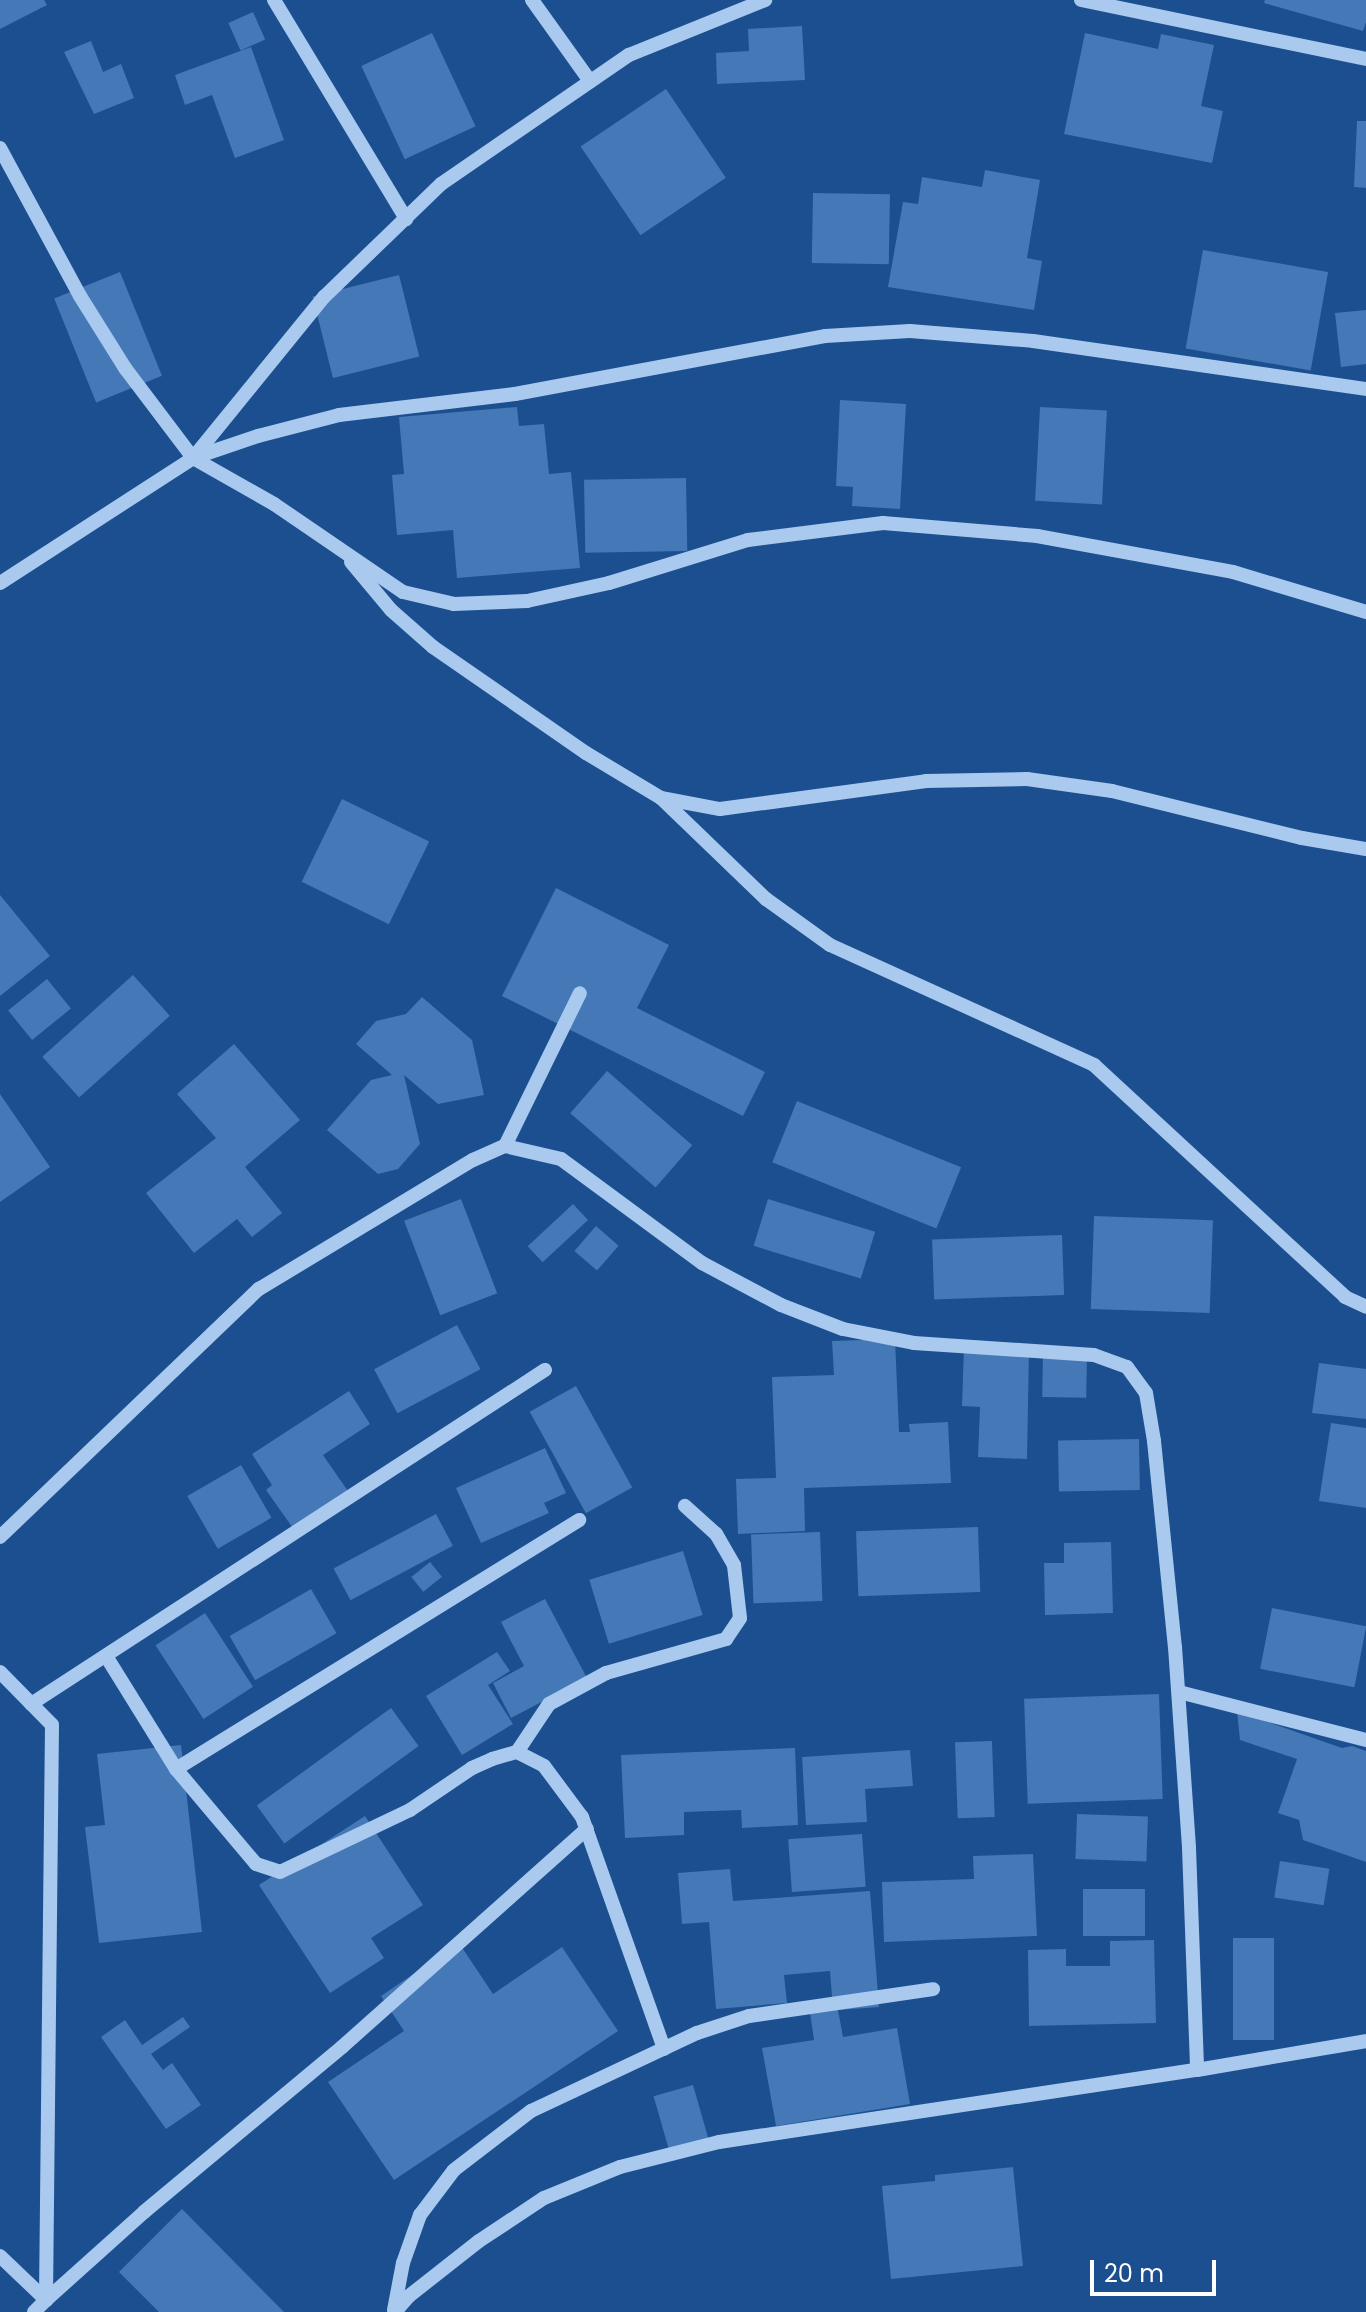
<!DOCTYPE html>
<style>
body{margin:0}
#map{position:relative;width:1366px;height:2312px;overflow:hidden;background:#1b4f8f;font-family:Poppins,sans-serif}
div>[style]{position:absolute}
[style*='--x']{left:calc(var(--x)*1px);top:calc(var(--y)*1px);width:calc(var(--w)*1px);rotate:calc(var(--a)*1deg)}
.building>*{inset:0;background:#4478b7;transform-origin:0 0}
.minor>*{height:14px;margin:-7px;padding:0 7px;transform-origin:7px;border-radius:7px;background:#a9c9ee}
span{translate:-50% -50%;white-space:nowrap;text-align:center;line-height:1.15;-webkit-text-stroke:7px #1b4f8f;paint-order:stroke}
.scale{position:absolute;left:1090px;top:2260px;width:126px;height:36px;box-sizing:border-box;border:4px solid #fff;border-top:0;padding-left:10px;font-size:24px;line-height:28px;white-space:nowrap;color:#fff;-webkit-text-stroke:6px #1b4f8f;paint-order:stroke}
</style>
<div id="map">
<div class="building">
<div style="clip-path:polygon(0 0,44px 0,47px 5px,0 29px)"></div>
<div style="clip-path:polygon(1265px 0,1366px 0,1366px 22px,1363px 31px,1264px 3px)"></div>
<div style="left:253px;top:12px;width:30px;height:27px;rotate:66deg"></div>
<div style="clip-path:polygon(802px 26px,805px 80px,717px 84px,716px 53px,749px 51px,748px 29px)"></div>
<div style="left:432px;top:33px;width:103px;height:78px;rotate:65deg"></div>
<div style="clip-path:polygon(1085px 33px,1158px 49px,1161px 34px,1214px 45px,1201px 106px,1223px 111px,1212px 163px,1064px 134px)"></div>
<div style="clip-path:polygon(91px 41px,103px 72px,121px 64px,134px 98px,94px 114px,64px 52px)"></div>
<div style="clip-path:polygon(251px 47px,284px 140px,235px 158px,212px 95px,185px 105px,175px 75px)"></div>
<div style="left:666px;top:89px;width:107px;height:103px;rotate:56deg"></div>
<div style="clip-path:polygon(1357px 121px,1366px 121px,1366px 188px,1354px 187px)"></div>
<div style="clip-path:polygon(985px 170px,1040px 180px,1027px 258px,1042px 261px,1034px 310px,888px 287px,903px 202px,918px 204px,922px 177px,982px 187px)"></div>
<div style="left:813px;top:193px;width:77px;height:70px;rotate:1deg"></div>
<div style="left:1203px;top:250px;width:127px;height:100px;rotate:10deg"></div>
<div style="left:120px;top:272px;width:112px;height:71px;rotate:68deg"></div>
<div style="left:399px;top:275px;width:84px;height:89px;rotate:76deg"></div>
<div style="clip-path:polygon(1366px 310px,1366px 364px,1341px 367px,1335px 313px)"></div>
<div style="clip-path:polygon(840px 400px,906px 404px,900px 509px,852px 506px,853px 487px,836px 486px)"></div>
<div style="clip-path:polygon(517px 407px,519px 426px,544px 424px,549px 474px,571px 472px,580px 568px,457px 578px,453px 530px,397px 535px,392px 475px,404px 474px,399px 417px)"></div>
<div style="left:1040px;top:407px;width:67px;height:94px;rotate:3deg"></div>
<div style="left:686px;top:478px;width:73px;height:102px;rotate:89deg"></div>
<div style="left:342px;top:799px;width:97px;height:92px;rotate:26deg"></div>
<div style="clip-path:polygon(556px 888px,669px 945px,637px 1008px,765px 1072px,743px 1116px,502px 996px)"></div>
<div style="clip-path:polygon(0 895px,50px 956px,0 996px)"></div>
<div style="left:133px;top:975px;width:55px;height:122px;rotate:48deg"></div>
<div style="left:47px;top:979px;width:38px;height:50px;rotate:51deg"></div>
<div style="clip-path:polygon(422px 997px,472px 1040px,484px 1095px,438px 1104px,404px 1075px,420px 1144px,398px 1169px,378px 1174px,327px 1130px,371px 1080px,392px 1075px,356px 1044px,376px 1021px,406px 1014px)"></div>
<div style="clip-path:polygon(234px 1044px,300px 1120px,245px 1167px,282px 1213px,252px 1237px,237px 1219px,194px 1253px,146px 1193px,216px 1138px,177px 1094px)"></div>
<div style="left:607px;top:1071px;width:113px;height:56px;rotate:41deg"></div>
<div style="clip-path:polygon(0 1094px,50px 1167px,0 1202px)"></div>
<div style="left:797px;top:1101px;width:177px;height:66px;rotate:22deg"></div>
<div style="left:461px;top:1199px;width:101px;height:61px;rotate:69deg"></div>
<div style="left:768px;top:1199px;width:112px;height:49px;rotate:17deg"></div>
<div style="left:573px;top:1204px;width:22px;height:62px;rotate:47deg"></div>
<div style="left:1094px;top:1216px;width:119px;height:93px;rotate:2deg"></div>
<div style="left:596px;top:1226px;width:30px;height:33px;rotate:41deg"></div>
<div style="left:1062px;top:1235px;width:60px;height:130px;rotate:88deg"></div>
<div style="left:457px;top:1325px;width:50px;height:94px;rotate:62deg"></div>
<div style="clip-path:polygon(895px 1339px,899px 1432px,910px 1432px,909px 1424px,948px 1422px,951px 1483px,804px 1488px,805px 1531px,738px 1534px,736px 1479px,776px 1478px,772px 1377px,834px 1375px,832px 1341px)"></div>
<div style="clip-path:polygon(964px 1348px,1029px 1350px,1027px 1459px,978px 1457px,980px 1407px,962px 1406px)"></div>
<div style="left:1043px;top:1352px;width:44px;height:45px;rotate:1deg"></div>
<div style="clip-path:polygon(1319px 1363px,1366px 1369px,1366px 1419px,1312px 1413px)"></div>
<div style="left:576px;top:1386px;width:116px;height:53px;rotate:61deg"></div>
<div style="clip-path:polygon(349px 1391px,370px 1424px,323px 1455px,350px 1494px,295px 1531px,266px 1490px,272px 1485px,252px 1454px)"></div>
<div style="clip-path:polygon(1331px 1423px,1366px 1428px,1366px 1508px,1319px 1501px)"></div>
<div style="left:1139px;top:1439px;width:51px;height:81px;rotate:89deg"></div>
<div style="clip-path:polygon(545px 1448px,566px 1493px,544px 1503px,549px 1513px,481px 1543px,456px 1488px)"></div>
<div style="left:241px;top:1465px;width:61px;height:62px;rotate:60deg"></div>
<div style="left:436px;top:1514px;width:36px;height:116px;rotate:62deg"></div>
<div style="left:978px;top:1527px;width:65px;height:122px;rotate:88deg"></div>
<div style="left:820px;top:1532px;width:69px;height:69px;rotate:88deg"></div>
<div style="clip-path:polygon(1111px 1542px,1113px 1613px,1045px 1615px,1044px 1563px,1064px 1563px,1064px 1543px)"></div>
<div style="left:683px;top:1551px;width:67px;height:98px;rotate:73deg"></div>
<div style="left:430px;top:1562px;width:19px;height:24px;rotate:51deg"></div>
<div style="left:311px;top:1589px;width:51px;height:94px;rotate:60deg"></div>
<div style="clip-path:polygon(545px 1599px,587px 1678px,511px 1718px,493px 1683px,524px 1666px,501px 1622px)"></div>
<div style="left:1272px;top:1608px;width:96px;height:62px;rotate:11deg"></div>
<div style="left:205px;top:1613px;width:88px;height:59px;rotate:57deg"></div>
<div style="clip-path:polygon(497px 1652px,510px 1671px,488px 1685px,513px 1724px,462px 1755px,426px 1696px)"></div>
<div style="left:1159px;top:1694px;width:105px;height:135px;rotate:88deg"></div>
<div style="left:391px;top:1708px;width:47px;height:166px;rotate:54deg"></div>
<div style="clip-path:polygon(1237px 1711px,1342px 1748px,1352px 1746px,1366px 1751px,1366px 1862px,1303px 1840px,1299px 1820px,1278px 1813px,1297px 1759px,1240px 1740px)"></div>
<div style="left:992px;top:1741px;width:76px;height:37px;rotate:88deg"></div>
<div style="clip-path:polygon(181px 1745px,202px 1932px,99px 1943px,85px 1827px,105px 1825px,97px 1754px)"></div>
<div style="clip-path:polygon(795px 1748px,798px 1825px,742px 1828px,741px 1810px,684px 1812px,684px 1835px,625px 1838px,621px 1755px)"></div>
<div style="clip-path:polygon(910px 1750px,913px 1786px,865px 1789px,867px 1822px,806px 1825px,802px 1757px)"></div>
<div style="left:1077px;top:1814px;width:71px;height:45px;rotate:2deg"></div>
<div style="clip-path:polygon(365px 1816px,423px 1905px,371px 1938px,384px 1958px,330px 1993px,259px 1885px)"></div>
<div style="left:862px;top:1834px;width:53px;height:74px;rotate:86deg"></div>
<div style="clip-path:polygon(1033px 1854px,1037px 1936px,884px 1942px,882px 1882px,974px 1879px,973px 1856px)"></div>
<div style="left:1280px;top:1861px;width:50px;height:37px;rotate:9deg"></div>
<div style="clip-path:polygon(730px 1869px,733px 1901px,870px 1891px,879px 2007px,838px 2010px,843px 2037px,897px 2028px,910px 2104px,776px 2126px,762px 2048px,814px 2040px,810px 2013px,833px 2010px,830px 1971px,784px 1975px,787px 2003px,716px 2009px,709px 1922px,682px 1924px,678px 1873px)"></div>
<div style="left:1145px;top:1889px;width:47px;height:62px;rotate:90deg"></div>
<div style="left:1233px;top:1938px;width:41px;height:102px"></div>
<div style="clip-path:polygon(1154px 1940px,1156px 2023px,1029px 2026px,1028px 1950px,1066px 1949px,1066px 1966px,1110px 1966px,1110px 1941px)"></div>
<div style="clip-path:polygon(459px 1943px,493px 1994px,562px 1947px,618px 2031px,394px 2180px,328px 2082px,404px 2031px,381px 1996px)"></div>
<div style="clip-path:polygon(183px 2017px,190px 2027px,151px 2054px,163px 2070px,172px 2063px,201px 2105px,166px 2129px,101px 2037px,125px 2020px,142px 2045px)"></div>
<div style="left:693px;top:2085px;width:57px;height:41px;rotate:74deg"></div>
<div style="clip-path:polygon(1013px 2167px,1023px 2266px,891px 2279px,882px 2186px,935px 2181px,935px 2175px)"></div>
<div style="clip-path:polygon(182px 2209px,284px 2312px,159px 2312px,119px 2272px)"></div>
</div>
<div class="minor">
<div style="--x:274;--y:0;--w:256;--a:58.9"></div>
<div style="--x:532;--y:0;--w:100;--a:54.4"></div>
<div style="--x:1081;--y:0;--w:291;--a:11.7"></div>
<div style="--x:0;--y:148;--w:168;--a:61.6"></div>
<div style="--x:80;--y:296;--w:85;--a:58"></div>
<div style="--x:125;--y:368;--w:113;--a:52.9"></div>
<div style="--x:193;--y:458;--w:93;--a:29.6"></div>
<div style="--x:274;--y:504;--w:156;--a:34.3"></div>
<div style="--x:403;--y:592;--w:52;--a:13.2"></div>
<div style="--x:454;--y:604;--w:73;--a:-2.4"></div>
<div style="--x:527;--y:601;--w:84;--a:-12.4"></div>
<div style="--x:609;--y:583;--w:145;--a:-17.2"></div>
<div style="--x:748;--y:540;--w:136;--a:-7.2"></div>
<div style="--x:883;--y:523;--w:155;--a:4.8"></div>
<div style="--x:1037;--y:536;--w:199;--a:10.4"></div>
<div style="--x:1233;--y:572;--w:139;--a:16.7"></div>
<div style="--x:193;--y:458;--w:69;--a:-18.7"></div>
<div style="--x:258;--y:436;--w:84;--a:-14.5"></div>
<div style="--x:339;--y:415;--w:177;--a:-6.8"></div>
<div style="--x:515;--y:394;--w:315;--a:-10.6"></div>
<div style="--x:825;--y:336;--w:85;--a:-3.4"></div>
<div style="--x:910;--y:331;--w:123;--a:4.6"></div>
<div style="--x:1033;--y:341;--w:336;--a:8.2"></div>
<div style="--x:351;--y:562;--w:62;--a:50.2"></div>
<div style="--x:391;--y:610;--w:56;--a:41.4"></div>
<div style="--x:433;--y:647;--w:186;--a:34.7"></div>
<div style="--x:586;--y:753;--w:87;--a:31"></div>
<div style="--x:661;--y:798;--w:60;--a:10.6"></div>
<div style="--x:720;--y:809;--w:208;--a:-7.7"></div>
<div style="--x:926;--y:781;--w:101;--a:-1.1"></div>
<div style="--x:1027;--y:779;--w:86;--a:8"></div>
<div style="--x:1112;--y:791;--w:196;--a:13.9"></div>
<div style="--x:1302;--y:838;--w:65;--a:9.8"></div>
<div style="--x:0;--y:583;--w:230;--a:-32.9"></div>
<div style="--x:193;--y:458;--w:208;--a:-50.9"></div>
<div style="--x:324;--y:297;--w:163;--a:-44"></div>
<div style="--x:441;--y:184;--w:228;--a:-34.5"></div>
<div style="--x:629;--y:55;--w:147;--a:-22"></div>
<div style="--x:661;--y:798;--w:146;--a:43.9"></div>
<div style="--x:766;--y:899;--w:79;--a:35.7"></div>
<div style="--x:830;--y:945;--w:290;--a:24.4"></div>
<div style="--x:1094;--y:1065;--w:342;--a:42.7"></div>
<div style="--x:1345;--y:1297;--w:23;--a:25"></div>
<div style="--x:505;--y:1146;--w:170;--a:-63.9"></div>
<div style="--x:0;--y:1537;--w:359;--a:-43.8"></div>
<div style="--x:259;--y:1289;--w:250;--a:-31.1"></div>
<div style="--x:473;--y:1160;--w:35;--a:-24"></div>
<div style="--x:505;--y:1146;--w:57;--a:13.1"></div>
<div style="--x:561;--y:1159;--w:175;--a:36.4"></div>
<div style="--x:702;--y:1263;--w:89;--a:28"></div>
<div style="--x:781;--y:1305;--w:66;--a:21.2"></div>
<div style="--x:843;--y:1329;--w:72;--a:11.2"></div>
<div style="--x:914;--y:1343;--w:180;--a:3.8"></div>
<div style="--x:1094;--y:1355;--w:35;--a:20"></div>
<div style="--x:1127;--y:1367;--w:32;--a:54"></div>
<div style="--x:1146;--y:1393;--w:49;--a:80.5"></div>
<div style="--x:1154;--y:1441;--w:207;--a:84.2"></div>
<div style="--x:1175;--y:1647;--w:201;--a:86"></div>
<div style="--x:1189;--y:1848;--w:222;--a:87.9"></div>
<div style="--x:106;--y:1656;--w:133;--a:58.2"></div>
<div style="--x:176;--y:1769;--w:124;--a:49.9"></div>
<div style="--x:256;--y:1864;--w:25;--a:18"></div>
<div style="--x:280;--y:1872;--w:144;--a:-25.5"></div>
<div style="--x:410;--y:1810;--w:75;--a:-34.1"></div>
<div style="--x:472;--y:1768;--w:22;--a:-24"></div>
<div style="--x:492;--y:1759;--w:26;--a:-16"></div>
<div style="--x:517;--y:1752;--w:30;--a:27"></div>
<div style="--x:544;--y:1766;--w:64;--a:53.3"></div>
<div style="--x:582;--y:1817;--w:246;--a:70.5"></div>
<div style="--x:0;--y:1672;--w:74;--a:45.5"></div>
<div style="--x:52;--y:1725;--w:575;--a:90.6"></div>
<div style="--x:46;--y:2300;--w:17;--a:135"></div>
<div style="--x:1179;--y:1692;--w:193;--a:14.4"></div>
<div style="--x:31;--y:1704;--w:613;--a:-33.02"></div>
<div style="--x:517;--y:1752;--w:58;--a:-56.3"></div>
<div style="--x:549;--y:1704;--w:65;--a:-28.5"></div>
<div style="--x:606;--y:1673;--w:125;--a:-15.8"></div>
<div style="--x:726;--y:1639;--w:25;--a:-56"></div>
<div style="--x:740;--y:1618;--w:53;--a:-96.5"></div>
<div style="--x:734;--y:1565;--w:36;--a:-120"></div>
<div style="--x:716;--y:1534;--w:42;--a:-137.9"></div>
<div style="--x:176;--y:1769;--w:474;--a:-31.7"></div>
<div style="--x:0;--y:2256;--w:64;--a:43.7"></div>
<div style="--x:46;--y:2300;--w:132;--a:-41.9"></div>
<div style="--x:144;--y:2212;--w:258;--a:-39.8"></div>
<div style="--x:342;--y:2047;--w:328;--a:-41.7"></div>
<div style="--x:394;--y:2310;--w:48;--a:-79.2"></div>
<div style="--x:403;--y:2263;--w:51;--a:-70.5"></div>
<div style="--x:420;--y:2215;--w:56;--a:-52.9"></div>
<div style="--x:454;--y:2170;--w:97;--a:-37.5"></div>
<div style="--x:531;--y:2111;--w:183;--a:-25.2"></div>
<div style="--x:697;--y:2033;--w:55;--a:-18.1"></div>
<div style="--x:749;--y:2016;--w:186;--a:-8.3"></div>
<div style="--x:395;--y:2312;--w:21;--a:-49"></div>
<div style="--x:409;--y:2296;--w:89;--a:-38.2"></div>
<div style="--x:479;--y:2241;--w:78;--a:-33.5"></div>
<div style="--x:544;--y:2198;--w:82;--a:-22.2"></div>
<div style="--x:620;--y:2167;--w:102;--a:-14.2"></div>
<div style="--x:719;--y:2142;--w:483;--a:-8.6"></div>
<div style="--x:1197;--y:2070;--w:171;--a:-9.7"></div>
</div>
<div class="scale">20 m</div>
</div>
